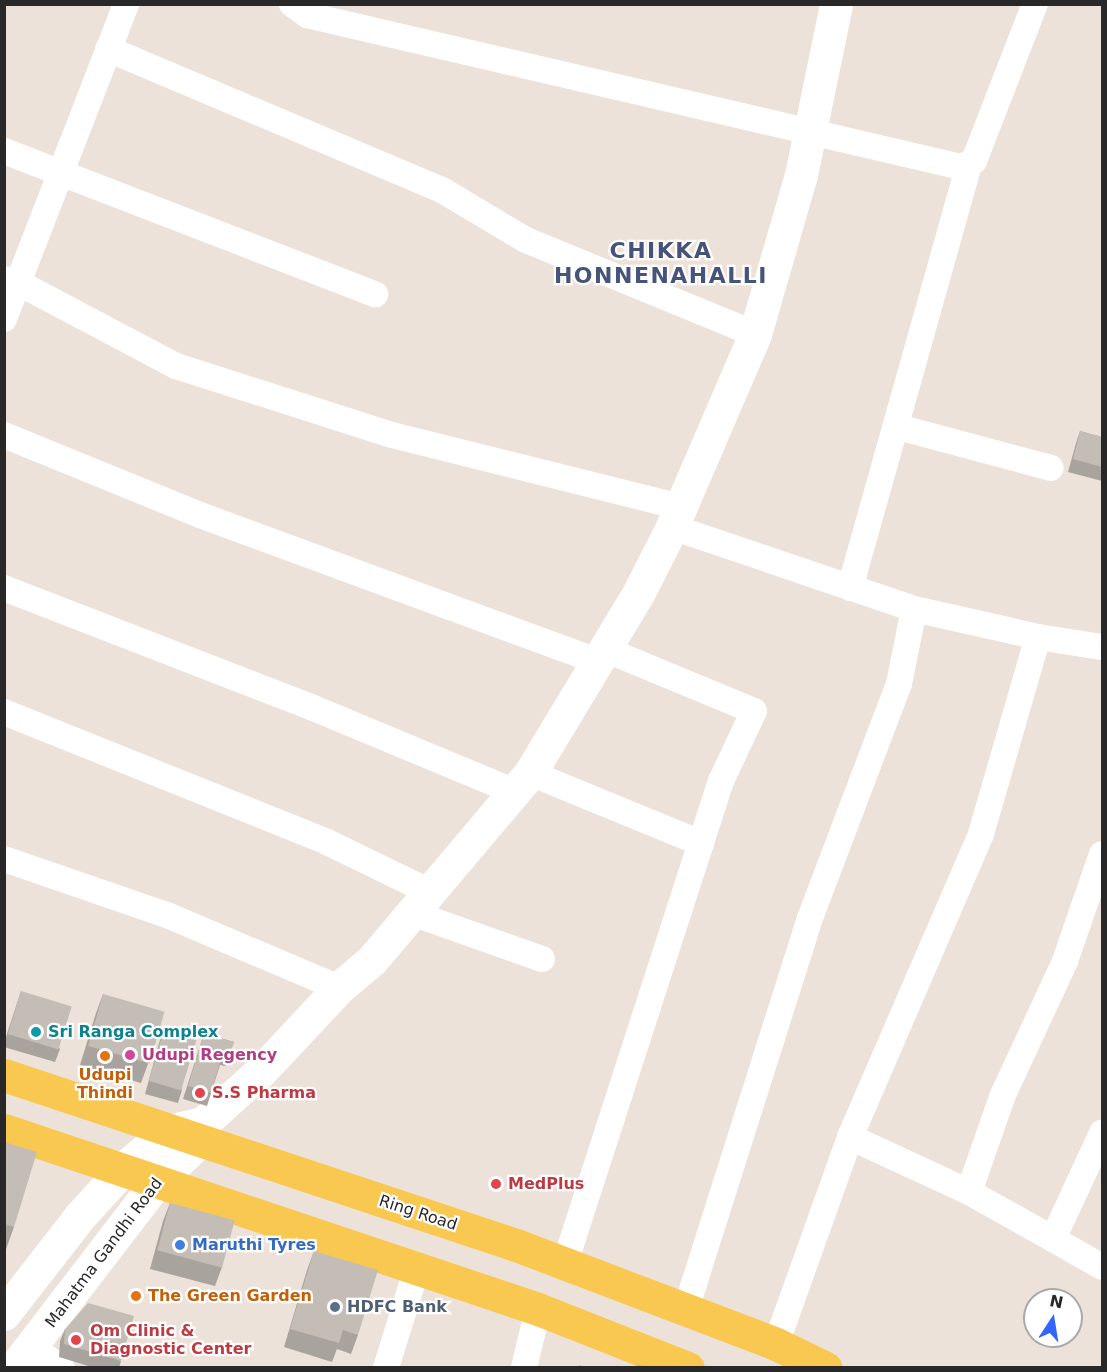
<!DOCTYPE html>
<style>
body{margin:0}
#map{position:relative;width:1107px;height:1372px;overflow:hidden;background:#ece2d9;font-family:"DejaVu Sans",sans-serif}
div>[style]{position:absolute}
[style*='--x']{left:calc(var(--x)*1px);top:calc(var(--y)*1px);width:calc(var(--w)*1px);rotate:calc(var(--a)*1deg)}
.street>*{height:26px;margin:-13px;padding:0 13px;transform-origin:13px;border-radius:13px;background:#fff}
.secondary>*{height:33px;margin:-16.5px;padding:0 16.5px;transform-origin:16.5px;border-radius:16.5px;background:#fff}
.primary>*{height:33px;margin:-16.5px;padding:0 16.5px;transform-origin:16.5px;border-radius:16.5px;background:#f9c850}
.wall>*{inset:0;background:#a8a39c}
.building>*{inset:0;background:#c3bdb5;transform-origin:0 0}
.dots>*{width:16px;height:16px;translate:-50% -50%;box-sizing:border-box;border:3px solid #fff;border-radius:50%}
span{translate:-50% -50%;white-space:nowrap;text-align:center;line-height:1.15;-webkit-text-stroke:4.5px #fff;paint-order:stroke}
.culture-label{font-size:16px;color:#0d838f;font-weight:700}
.left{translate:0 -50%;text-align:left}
.hotel-label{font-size:16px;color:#b23c85;font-weight:700}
.food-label{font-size:16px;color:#c56008;font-weight:700}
.health-label{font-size:16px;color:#be3a42;font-weight:700}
.street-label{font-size:16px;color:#282828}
.shop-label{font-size:16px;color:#366cbe;font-weight:700}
.service-label{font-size:16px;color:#4e5e75;font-weight:700}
.district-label{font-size:22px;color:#46537b;font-weight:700;letter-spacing:1.5px}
.frame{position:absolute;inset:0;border:6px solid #282828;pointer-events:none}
.north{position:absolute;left:1023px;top:1288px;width:60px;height:60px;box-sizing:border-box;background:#fff;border:2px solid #a9a9a9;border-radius:50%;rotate:12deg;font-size:16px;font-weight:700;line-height:24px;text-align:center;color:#282828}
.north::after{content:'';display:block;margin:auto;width:21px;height:27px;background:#3265ff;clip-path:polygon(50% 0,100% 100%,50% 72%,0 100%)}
</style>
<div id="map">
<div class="street">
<div style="--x:292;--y:4;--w:19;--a:36"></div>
<div style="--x:307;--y:15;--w:671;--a:13.08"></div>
<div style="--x:961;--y:167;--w:14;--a:-25"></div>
<div style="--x:974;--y:161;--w:168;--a:-68.8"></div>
<div style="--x:108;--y:49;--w:363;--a:22.9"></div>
<div style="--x:442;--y:190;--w:98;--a:30.8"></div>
<div style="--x:526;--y:240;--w:248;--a:22.3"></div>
<div style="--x:4;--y:151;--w:398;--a:21.1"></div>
<div style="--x:4;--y:279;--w:16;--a:15"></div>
<div style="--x:19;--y:283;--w:178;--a:27.9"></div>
<div style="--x:176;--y:366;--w:227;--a:17.7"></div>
<div style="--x:392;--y:435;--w:297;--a:14"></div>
<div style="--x:4;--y:319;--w:338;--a:-68.8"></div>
<div style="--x:898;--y:427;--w:158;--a:15"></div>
<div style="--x:4;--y:435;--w:212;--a:22.2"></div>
<div style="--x:200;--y:515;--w:423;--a:20.2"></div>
<div style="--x:672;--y:527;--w:256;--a:18.7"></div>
<div style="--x:914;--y:609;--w:127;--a:12.7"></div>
<div style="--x:1038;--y:637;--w:65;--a:8.9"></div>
<div style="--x:4;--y:588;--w:329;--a:21.2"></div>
<div style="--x:311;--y:707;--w:221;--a:22.6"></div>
<div style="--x:850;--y:588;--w:437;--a:-74.3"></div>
<div style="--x:4;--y:712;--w:348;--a:21.9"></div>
<div style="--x:327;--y:842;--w:114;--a:25.9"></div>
<div style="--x:530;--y:773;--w:185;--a:22.3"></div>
<div style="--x:4;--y:859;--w:172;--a:19"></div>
<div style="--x:167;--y:915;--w:187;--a:23"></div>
<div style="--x:412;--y:913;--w:138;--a:19.5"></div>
<div style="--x:850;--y:1137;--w:131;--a:24.8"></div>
<div style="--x:969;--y:1192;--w:101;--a:-70.8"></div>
<div style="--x:1002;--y:1097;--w:150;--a:-65.1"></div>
<div style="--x:1065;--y:961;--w:113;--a:-70.9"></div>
<div style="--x:969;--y:1192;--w:96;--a:29.2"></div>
<div style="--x:1053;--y:1239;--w:117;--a:-65.2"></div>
<div style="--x:1053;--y:1239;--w:56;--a:29.7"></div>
<div style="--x:565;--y:1263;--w:507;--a:-72.07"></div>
<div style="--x:721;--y:781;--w:77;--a:-64.8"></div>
<div style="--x:754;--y:711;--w:162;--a:-157.5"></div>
<div style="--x:686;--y:1309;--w:410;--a:-72.4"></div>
<div style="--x:810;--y:918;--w:250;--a:-69.2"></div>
<div style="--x:899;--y:684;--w:76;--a:-78.7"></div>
<div style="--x:776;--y:1344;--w:220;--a:-70.3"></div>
<div style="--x:850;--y:1137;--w:330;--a:-66.6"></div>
<div style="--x:981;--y:834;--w:205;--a:-73.9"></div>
<div style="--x:32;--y:1348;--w:36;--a:34"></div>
<div style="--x:386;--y:1368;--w:105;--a:-72.8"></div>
<div style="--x:524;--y:1368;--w:61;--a:-76.7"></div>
</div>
<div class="secondary">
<div style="--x:4;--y:1314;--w:124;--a:-52.2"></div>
<div style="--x:80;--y:1216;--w:67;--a:-47.4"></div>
<div style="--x:125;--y:1167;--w:56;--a:-39.9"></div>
<div style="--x:168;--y:1131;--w:36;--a:-13"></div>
<div style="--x:203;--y:1123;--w:78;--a:-41.9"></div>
<div style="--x:261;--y:1071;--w:114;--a:-46.8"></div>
<div style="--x:339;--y:988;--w:43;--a:-40.3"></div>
<div style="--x:372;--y:960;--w:245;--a:-49.8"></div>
<div style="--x:530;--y:773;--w:211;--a:-58.9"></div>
<div style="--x:639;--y:592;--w:73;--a:-63.1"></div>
<div style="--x:672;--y:527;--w:210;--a:-66.7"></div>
<div style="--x:755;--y:334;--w:166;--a:-73.9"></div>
<div style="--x:801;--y:175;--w:175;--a:-78.4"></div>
<div style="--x:14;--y:1368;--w:238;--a:-52.5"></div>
<div style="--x:159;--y:1179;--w:54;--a:-42.8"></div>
<div style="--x:199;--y:1142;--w:19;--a:-78"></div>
</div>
<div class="primary">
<div style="--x:4;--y:1075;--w:539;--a:18.37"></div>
<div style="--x:516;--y:1245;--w:278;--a:20.8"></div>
<div style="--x:776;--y:1344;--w:55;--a:25.6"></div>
<div style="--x:4;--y:1130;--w:563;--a:18.53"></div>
<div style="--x:538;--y:1309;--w:161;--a:21.5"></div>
</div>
<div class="wall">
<div style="clip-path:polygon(1080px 431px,1102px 437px,1102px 481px,1068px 472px,1076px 443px)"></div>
<div style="clip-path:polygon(21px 991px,60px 1049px,55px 1062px,4px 1047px,4px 1043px)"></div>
<div style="clip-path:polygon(103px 994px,148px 1064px,141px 1083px,80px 1065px,96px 1013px)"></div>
<div style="clip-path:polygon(164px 1030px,182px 1090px,178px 1103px,145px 1094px,159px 1043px)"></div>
<div style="clip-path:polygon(204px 1033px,234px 1042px,225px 1066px,220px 1065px,207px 1106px,183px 1099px)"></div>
<div style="clip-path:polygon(4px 1142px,14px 1227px,5px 1252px,4px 1252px)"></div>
<div style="clip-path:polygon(170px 1203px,222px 1267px,215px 1286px,150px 1269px,163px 1221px)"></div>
<div style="clip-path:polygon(314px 1251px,358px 1335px,351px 1354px,337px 1349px,332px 1362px,284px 1347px,307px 1270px)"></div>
<div style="clip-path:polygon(65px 1329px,121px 1361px,119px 1368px,95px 1368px,59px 1357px,60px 1341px)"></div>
</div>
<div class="building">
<div style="clip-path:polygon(1080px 431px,1102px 437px,1102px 467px,1073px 459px)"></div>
<div style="left:21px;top:991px;width:53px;height:45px;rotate:17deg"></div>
<div style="left:103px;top:994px;width:64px;height:54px;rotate:16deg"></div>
<div style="left:164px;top:1030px;width:34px;height:53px;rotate:17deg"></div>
<div style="clip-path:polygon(204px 1033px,234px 1042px,230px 1054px,223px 1052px,211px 1093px,188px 1086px)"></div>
<div style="clip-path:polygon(4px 1142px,37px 1152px,14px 1227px,7px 1225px,4px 1232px)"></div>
<div style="left:170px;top:1203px;width:67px;height:49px;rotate:15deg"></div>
<div style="clip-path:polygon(314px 1251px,378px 1270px,358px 1335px,343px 1330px,339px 1343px,290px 1329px)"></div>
<div style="clip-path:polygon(88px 1303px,134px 1316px,121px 1361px,64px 1344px,65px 1329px)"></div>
<div style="clip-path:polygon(637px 1364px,651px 1368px,636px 1368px)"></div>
<div style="clip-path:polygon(579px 1365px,587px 1368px,578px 1368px)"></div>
</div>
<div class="dots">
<div style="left:36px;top:1032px;background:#0f9aa8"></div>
<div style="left:130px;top:1055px;background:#d1479c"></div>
<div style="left:105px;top:1056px;background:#e8710a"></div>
<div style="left:200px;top:1093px;background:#e0444e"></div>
<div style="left:496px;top:1184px;background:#e0444e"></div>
<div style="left:180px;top:1245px;background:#3f7fe0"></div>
<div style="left:136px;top:1296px;background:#e8710a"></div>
<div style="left:335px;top:1307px;background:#5c6f8a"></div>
<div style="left:76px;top:1340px;background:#e0444e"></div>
</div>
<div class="culture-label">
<span class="left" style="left:48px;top:1032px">Sri Ranga Complex</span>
</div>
<div class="hotel-label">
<span class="left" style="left:142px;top:1055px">Udupi Regency</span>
</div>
<div class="food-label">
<span style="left:105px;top:1084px">Udupi<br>Thindi</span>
<span class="left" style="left:148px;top:1296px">The Green Garden</span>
</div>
<div class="health-label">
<span class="left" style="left:212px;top:1093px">S.S Pharma</span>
<span class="left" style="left:508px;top:1184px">MedPlus</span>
<span class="left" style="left:90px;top:1340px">Om Clinic &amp;<br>Diagnostic Center</span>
</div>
<div class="street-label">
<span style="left:418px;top:1213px;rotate:18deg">Ring Road</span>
<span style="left:104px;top:1253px;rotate:-53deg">Mahatma Gandhi Road</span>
</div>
<div class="shop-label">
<span class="left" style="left:192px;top:1245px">Maruthi Tyres</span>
</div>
<div class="service-label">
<span class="left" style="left:347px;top:1307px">HDFC Bank</span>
</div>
<div class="district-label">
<span style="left:661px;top:263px">CHIKKA<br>HONNENAHALLI</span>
</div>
<div class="frame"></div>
<div class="north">N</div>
</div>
